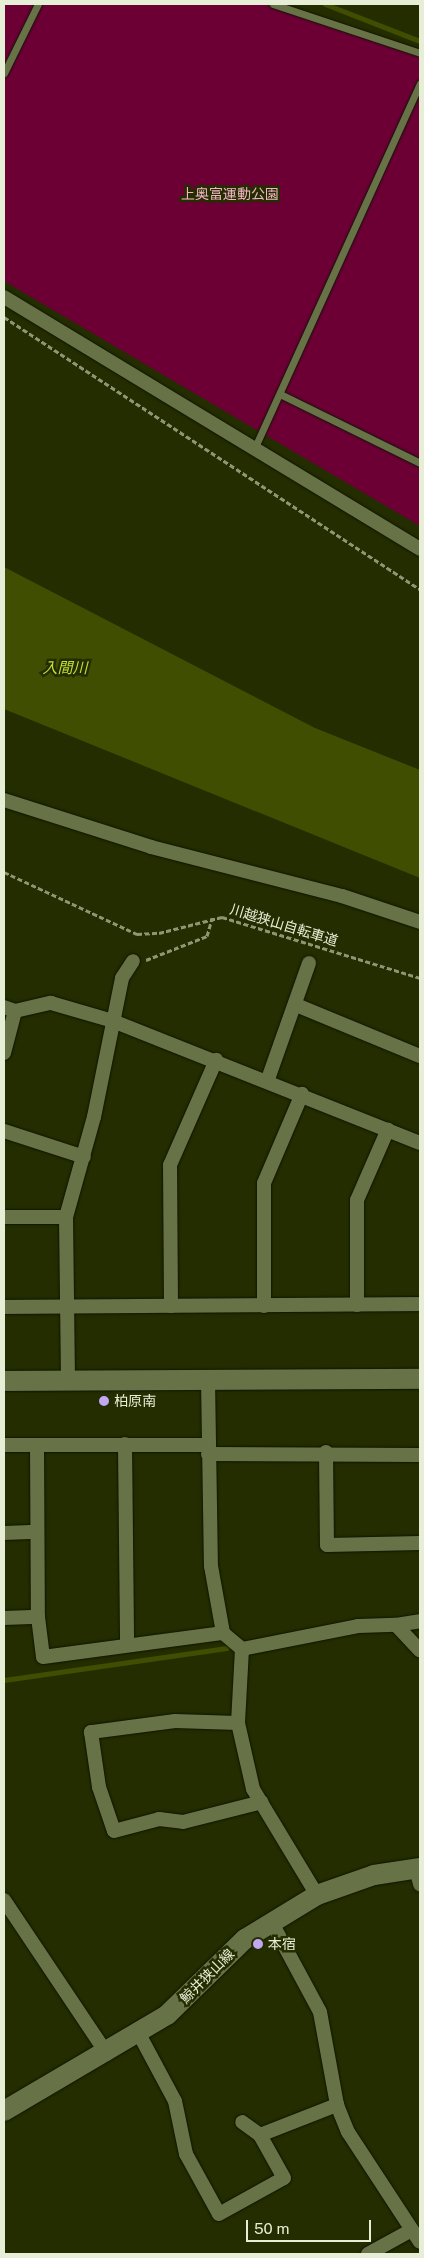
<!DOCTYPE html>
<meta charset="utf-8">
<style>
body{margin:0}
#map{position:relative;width:424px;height:2258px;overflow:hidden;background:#242d00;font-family:"Public Sans","Noto Sans JP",sans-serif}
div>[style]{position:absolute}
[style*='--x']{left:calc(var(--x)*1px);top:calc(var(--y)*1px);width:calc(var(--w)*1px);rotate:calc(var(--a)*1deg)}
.green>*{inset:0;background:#6c0035}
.water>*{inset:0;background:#404e01}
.stream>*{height:5px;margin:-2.5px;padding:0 2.5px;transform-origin:2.5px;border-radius:2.5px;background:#404e01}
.path>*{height:3px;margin-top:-1.5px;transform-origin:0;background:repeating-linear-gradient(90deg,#8e9675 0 5px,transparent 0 7.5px)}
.roads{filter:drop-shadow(0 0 1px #0e1400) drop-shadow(0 0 1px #0e1400)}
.lane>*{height:7px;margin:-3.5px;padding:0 3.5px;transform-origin:3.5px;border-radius:3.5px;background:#677347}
.street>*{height:14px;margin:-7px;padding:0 7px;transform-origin:7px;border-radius:7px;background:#677347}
.secondary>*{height:20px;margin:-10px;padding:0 10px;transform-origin:10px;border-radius:10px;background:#677347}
.dots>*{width:14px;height:14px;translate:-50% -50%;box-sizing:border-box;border:2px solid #242d00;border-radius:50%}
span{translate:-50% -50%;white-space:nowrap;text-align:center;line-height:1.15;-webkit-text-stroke:5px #242d00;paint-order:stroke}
.park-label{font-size:14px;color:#f2b5c6}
.street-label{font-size:14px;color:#e7eed6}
.poi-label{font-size:14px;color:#e7eed6}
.left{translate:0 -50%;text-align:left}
.water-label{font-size:15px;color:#bedf36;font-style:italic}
.frame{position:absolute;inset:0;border:5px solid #e7eed6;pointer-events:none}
.scale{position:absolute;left:246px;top:2220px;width:125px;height:22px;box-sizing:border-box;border:2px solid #e7eed6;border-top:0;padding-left:6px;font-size:15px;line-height:18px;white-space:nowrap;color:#e7eed6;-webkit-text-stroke:4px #242d00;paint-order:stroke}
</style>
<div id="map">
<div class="green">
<div style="clip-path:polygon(4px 4px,262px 4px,420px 57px,420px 526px,4px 281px)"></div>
</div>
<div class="water">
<div style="clip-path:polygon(4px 567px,315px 728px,420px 770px,420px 878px,4px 709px)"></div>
</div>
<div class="stream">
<div style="--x:325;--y:4;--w:102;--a:21.3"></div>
<div style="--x:4;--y:1680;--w:225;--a:-8.2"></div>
</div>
<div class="path">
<div style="--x:4;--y:317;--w:497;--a:33.2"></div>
<div style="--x:4;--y:872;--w:147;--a:25"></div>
<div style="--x:137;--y:934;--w:22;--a:-3"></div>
<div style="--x:159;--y:933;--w:65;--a:-14.3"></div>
<div style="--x:222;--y:917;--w:207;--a:17.1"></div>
<div style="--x:146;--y:960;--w:66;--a:-21.5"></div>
<div style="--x:207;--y:936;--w:19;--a:-74"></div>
</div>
<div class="roads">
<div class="lane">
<div style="--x:273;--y:4;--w:155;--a:18.4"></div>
<div style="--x:4;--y:73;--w:77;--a:-63.8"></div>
<div style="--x:282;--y:395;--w:154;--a:26.2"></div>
<div style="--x:255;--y:447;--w:399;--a:-65.6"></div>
</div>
<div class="street">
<div style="--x:4;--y:297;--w:486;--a:31.2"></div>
<div style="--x:4;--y:800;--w:154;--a:17.7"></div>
<div style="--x:151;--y:847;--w:197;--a:14.4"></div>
<div style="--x:342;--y:896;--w:82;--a:18.4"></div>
<div style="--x:296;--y:1005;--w:134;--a:22.4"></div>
<div style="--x:4;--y:1007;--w:12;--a:20"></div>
<div style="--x:15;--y:1011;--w:37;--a:-13"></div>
<div style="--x:51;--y:1003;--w:65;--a:16.2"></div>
<div style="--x:113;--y:1021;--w:330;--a:21.7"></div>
<div style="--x:4;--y:1053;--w:43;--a:-75.3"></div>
<div style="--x:268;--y:1079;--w:123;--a:-70.5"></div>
<div style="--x:4;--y:1131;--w:84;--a:18"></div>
<div style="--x:4;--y:1217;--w:62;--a:0"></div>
<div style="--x:357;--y:1305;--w:105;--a:-90"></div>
<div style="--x:357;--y:1200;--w:77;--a:-66.4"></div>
<div style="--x:171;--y:1306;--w:141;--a:-90.4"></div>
<div style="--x:170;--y:1165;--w:115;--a:-66.3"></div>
<div style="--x:264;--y:1306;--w:123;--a:-90"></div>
<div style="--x:264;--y:1183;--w:97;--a:-66.9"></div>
<div style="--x:4;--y:1307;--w:416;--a:-0.4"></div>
<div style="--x:208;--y:1379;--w:187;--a:89.1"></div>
<div style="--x:211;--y:1566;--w:68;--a:79.8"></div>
<div style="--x:223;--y:1633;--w:25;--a:40"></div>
<div style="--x:242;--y:1649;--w:74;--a:93.1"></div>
<div style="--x:238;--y:1723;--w:68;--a:77.2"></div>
<div style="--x:253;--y:1789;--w:124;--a:58.9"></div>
<div style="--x:68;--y:1380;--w:163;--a:-90.7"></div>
<div style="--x:66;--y:1217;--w:104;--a:-74.4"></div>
<div style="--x:94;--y:1117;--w:142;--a:-78.6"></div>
<div style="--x:122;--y:978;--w:20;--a:-57"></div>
<div style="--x:125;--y:1444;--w:201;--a:89.4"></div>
<div style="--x:4;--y:1445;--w:204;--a:0"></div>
<div style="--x:37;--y:1445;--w:172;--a:89.7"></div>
<div style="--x:38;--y:1617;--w:40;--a:82.9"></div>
<div style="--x:43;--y:1657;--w:182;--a:-7.6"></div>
<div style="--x:326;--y:1452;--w:93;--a:89.4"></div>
<div style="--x:327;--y:1545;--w:93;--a:-1.2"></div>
<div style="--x:208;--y:1454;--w:212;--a:0.3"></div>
<div style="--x:4;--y:1533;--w:33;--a:-2"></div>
<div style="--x:4;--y:1618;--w:34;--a:-2"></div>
<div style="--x:396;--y:1625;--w:24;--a:-9"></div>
<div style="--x:242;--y:1649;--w:118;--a:-11.2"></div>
<div style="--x:358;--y:1626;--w:38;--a:-2"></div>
<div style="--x:396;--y:1625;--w:35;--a:47"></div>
<div style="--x:238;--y:1723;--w:63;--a:-178.2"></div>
<div style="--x:175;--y:1721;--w:85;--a:172.5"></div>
<div style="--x:91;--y:1732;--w:56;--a:81.7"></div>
<div style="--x:99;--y:1787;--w:46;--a:71.2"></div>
<div style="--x:114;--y:1831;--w:47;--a:-14.9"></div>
<div style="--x:159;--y:1819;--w:24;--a:7"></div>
<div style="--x:183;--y:1822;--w:81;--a:-14.2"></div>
<div style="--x:416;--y:1869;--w:16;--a:75"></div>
<div style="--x:4;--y:1900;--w:185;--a:56.2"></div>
<div style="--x:271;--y:1921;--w:103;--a:61.7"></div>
<div style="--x:320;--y:2012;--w:95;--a:79.6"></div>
<div style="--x:337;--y:2105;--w:29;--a:68"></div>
<div style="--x:348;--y:2132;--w:131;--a:56.8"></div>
<div style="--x:139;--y:2034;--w:76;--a:61.8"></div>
<div style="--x:175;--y:2101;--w:54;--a:78.3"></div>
<div style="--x:186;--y:2154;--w:68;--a:61.2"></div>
<div style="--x:219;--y:2214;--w:74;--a:-29"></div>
<div style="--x:284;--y:2178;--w:49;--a:-119.2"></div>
<div style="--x:260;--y:2135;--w:22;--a:-144"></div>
<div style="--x:260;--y:2135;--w:83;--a:-21.3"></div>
<div style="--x:368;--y:2254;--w:48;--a:-28.7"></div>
</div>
<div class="secondary">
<div style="--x:4;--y:1381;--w:416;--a:-0.3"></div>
<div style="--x:4;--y:2111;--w:189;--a:-30.5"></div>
<div style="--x:167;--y:2015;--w:109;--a:-44.3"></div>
<div style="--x:245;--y:1939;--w:84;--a:-31.4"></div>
<div style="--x:317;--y:1895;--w:60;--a:-19.3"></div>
<div style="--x:374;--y:1875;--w:47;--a:-8.7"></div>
</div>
</div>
<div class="dots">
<div style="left:104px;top:1401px;background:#c2a7f2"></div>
<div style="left:258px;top:1944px;background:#c2a7f2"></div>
</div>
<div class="park-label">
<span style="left:230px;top:194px">上奥富運動公園</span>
</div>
<div class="street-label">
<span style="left:284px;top:925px;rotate:17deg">川越狭山自転車道</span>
<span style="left:207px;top:1976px;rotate:-45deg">鯨井狭山線</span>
</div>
<div class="poi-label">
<span class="left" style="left:114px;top:1401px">柏原南</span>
<span class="left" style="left:268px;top:1944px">本宿</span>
</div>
<div class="water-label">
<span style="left:65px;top:668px">入間川</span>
</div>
<div class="frame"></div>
<div class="scale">50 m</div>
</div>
